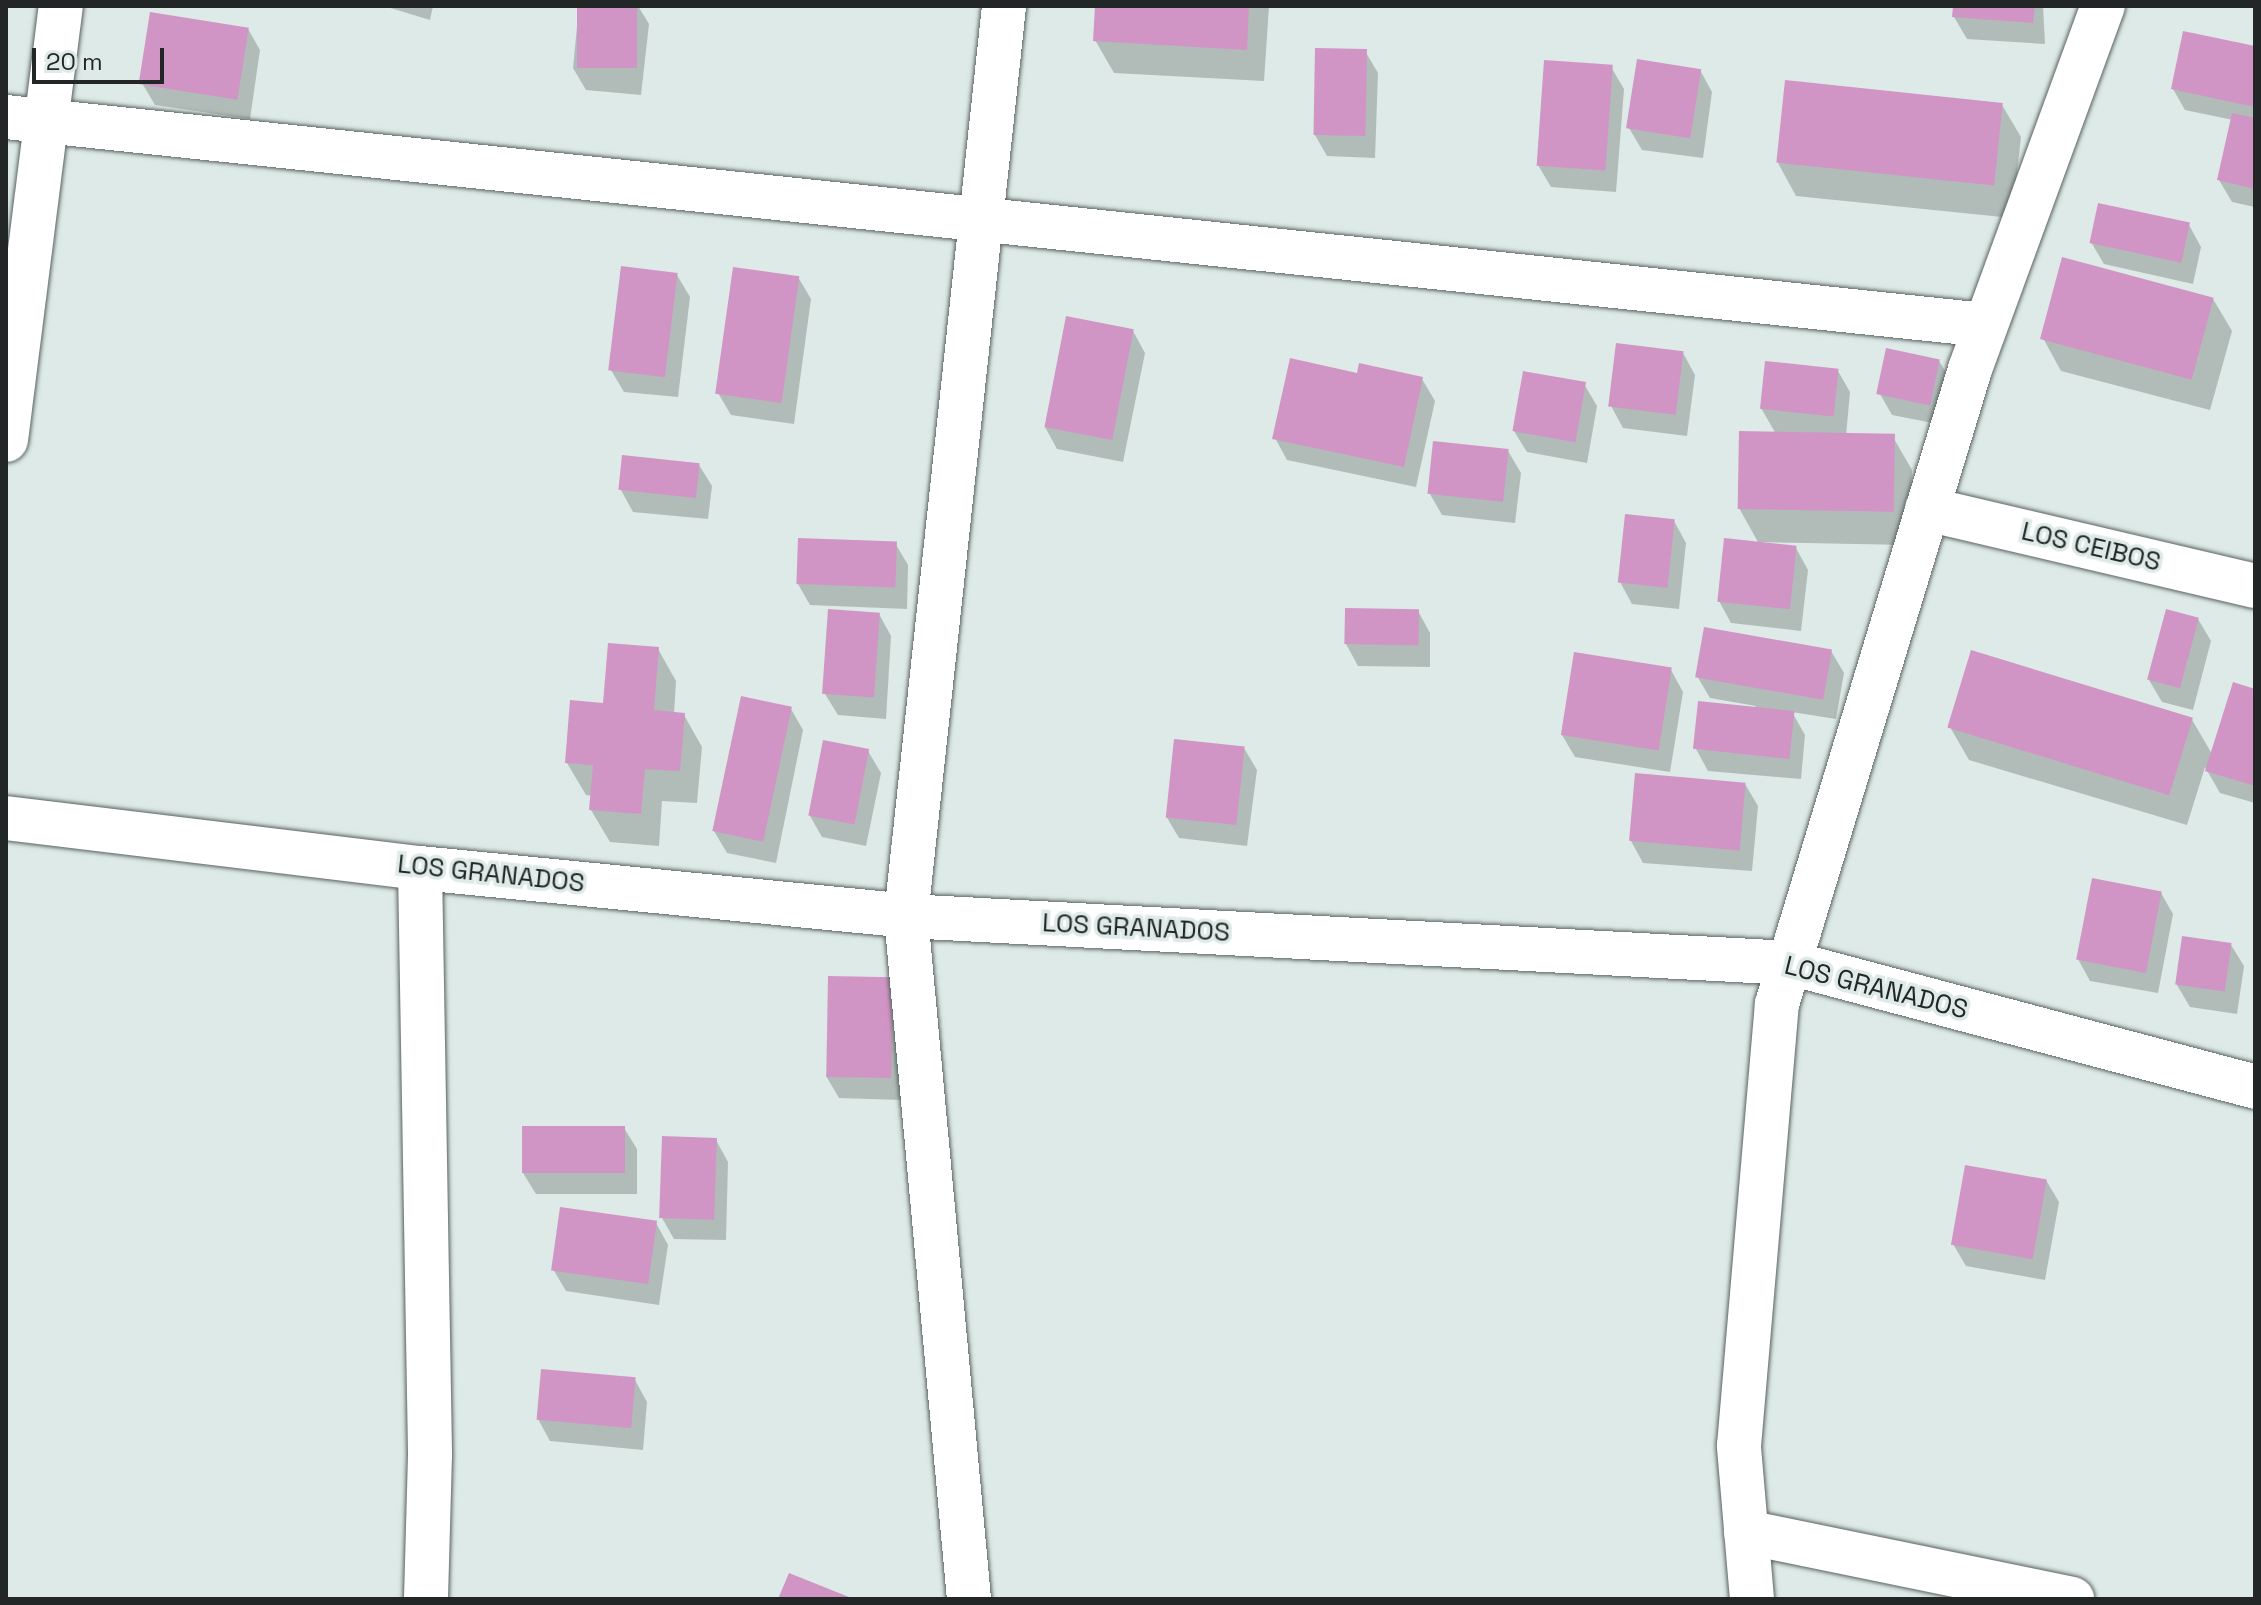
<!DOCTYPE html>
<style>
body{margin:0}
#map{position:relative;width:2261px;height:1605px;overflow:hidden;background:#deeae7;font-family:"Space Grotesk",sans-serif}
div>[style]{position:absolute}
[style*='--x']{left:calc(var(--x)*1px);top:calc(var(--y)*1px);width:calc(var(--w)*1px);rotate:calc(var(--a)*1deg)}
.shadow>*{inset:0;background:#0003}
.building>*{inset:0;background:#d195c5;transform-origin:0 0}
.roads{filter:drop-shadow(0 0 2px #596361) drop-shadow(0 0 2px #596361)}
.minor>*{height:44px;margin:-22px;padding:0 22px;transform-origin:22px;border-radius:22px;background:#fff}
.tertiary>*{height:44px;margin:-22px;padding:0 22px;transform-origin:22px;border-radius:22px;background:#fff}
span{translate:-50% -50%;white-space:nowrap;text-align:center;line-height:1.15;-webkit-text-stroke:7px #deeae7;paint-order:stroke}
.street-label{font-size:26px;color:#222626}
.frame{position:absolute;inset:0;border:8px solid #222626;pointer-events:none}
.scale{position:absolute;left:32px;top:48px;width:132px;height:36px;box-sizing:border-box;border:4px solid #222626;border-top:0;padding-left:10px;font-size:24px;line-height:28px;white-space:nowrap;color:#222626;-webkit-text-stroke:6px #deeae7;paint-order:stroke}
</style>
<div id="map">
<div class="shadow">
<div style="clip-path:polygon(384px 6px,433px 6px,430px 20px)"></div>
<div style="clip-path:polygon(579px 6px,638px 6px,649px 24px,641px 95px,586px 90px,573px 68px)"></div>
<div style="clip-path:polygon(1097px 6px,1269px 6px,1264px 81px,1114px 73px,1095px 40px)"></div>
<div style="clip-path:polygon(1955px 6px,2043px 6px,2045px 44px,1967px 39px,1954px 17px)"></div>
<div style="clip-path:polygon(248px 29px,260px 50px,250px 119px,155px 105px,142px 83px)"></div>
<div style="clip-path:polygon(2255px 48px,2255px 207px,2232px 202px,2219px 180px,2233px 120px,2185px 110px,2173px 89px)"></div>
<div style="clip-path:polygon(1365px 51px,1378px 73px,1375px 158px,1327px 156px,1315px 135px)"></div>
<div style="clip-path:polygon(1611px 67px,1624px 89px,1616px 192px,1551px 187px,1538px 165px)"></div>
<div style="clip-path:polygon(1700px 70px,1712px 92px,1703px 158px,1642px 150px,1629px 128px)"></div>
<div style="clip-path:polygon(2002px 105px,2021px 137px,2012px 218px,1796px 196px,1778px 163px)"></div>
<div style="clip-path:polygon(2189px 225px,2201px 247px,2193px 284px,2104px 264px,2091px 242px)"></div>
<div style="clip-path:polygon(677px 275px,690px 297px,678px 397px,624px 392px,611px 370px)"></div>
<div style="clip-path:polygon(798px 277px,811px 299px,794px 424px,731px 415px,718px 393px)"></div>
<div style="clip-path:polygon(2213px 299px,2232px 331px,2210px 410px,2061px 371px,2043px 338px)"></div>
<div style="clip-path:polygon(1133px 331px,1145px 353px,1123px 462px,1057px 449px,1045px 427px)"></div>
<div style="clip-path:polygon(1683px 353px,1695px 375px,1687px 436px,1623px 428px,1611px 406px)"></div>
<div style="clip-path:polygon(1939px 361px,1952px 382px,1943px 425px,1892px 415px,1880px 394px)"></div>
<div style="clip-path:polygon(1838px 371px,1850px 392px,1846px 436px,1893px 437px,1912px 470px,1909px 545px,1758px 542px,1739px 508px,1776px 434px,1761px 408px)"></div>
<div style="clip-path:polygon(1358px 375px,1422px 379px,1435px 401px,1416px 487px,1287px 460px,1275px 438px)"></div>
<div style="clip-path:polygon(1584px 384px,1597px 406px,1587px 463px,1527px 452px,1514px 431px)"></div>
<div style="clip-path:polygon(1508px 451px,1521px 473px,1515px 523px,1442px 515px,1430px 494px)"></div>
<div style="clip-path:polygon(699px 465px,712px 486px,708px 519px,633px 512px,621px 490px)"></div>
<div style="clip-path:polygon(1674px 521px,1686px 543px,1679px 609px,1632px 604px,1620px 582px)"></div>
<div style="clip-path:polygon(895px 543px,908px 565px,907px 609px,810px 605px,798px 584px)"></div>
<div style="clip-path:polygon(1796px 548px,1808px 570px,1801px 631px,1731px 623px,1719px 601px)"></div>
<div style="clip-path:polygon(1418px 611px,1430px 633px,1430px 667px,1358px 666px,1346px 644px)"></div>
<div style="clip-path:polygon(879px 614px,891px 636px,886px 719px,838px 715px,825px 694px)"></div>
<div style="clip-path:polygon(2198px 619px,2211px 641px,2193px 710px,2162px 702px,2149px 680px)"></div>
<div style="clip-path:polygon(658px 649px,676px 681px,674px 714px,684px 715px,702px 747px,697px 803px,662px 801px,659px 846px,610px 842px,591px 810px,592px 796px,586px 795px,567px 763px,605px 705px)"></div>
<div style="clip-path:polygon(1831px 651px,1844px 673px,1836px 719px,1792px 712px,1805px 735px,1801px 779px,1708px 771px,1696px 749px,1756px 706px,1710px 698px,1697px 676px)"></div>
<div style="clip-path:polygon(1671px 670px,1683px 692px,1670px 772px,1575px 757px,1562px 735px)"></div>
<div style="clip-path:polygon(2255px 691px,2255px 803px,2220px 793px,2205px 767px,2187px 825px,1969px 760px,1950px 727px,2191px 718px,2212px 754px)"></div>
<div style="clip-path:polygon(791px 709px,803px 730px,776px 863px,727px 853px,714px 831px)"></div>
<div style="clip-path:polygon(1244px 748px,1257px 770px,1247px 846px,1179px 838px,1166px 816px)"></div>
<div style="clip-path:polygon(868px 751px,881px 773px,866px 846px,822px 837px,810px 816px)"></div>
<div style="clip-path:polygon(1745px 784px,1758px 806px,1752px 871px,1643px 863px,1631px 841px)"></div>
<div style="clip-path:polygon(2161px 893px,2173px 914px,2158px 993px,2090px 981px,2078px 959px)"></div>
<div style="clip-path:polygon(2231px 945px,2244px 966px,2237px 1014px,2190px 1007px,2177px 985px)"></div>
<div style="clip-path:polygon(892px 979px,901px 1100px,839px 1098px,826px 1076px)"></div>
<div style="clip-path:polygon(624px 1128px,637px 1149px,637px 1194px,536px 1194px,523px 1173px)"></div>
<div style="clip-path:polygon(716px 1140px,728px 1162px,726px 1240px,674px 1239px,662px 1218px)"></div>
<div style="clip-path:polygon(2046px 1180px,2059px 1202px,2045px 1280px,1966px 1266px,1953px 1244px)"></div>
<div style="clip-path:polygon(656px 1223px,668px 1245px,659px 1305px,566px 1291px,553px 1269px)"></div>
<div style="clip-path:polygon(635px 1380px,647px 1402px,643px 1450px,550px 1441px,538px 1419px)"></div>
</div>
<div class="building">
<div style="left:577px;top:6px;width:60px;height:62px"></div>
<div style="clip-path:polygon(1095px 6px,1249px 6px,1247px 50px,1093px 41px)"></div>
<div style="clip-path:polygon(1953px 6px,2035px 6px,2033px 23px,1952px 17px)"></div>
<div style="left:150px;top:12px;width:100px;height:73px;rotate:9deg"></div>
<div style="clip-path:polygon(2183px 31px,2255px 46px,2255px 107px,2171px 89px)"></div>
<div style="left:1315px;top:48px;width:52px;height:87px;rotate:1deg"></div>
<div style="left:1637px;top:59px;width:65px;height:70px;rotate:9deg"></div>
<div style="left:1544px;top:60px;width:69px;height:106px;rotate:4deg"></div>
<div style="left:1785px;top:80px;width:219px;height:83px;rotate:6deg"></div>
<div style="clip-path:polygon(2232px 113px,2255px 118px,2255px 189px,2217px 180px)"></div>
<div style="left:2098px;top:203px;width:94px;height:41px;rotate:12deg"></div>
<div style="left:2062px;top:257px;width:157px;height:85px;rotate:15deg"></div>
<div style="left:621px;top:266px;width:57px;height:105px;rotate:7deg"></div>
<div style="left:733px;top:267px;width:67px;height:128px;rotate:8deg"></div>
<div style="left:1066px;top:316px;width:69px;height:113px;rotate:11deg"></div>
<div style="left:1616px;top:343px;width:68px;height:64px;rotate:7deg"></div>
<div style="left:1886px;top:348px;width:55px;height:47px;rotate:12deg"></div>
<div style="clip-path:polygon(1290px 358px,1357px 373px,1359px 363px,1423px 377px,1404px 467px,1272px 439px)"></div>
<div style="left:1765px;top:361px;width:74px;height:48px;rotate:6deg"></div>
<div style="left:1523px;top:371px;width:64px;height:61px;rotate:10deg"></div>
<div style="left:1739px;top:431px;width:156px;height:78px;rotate:1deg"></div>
<div style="left:1433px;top:441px;width:76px;height:53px;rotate:6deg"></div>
<div style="left:622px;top:455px;width:78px;height:35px;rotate:6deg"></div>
<div style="left:1625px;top:514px;width:50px;height:69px;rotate:6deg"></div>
<div style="left:798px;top:538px;width:99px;height:46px;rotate:2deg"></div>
<div style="left:1724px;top:538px;width:73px;height:64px;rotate:6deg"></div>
<div style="left:1345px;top:608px;width:74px;height:36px;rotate:1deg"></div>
<div style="left:828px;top:609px;width:52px;height:85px;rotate:4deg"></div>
<div style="left:2166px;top:609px;width:34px;height:73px;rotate:15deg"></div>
<div style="left:1704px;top:627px;width:130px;height:51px;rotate:10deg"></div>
<div style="clip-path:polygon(608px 643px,659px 647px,654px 710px,685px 713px,680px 771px,645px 769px,641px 814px,589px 810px,593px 765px,565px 763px,570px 700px,603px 703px)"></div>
<div style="left:1971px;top:650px;width:232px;height:81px;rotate:17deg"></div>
<div style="left:1574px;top:652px;width:99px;height:84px;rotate:9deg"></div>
<div style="clip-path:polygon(2233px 682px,2255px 689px,2255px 786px,2205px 771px)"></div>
<div style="left:741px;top:696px;width:52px;height:138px;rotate:12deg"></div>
<div style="left:1698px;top:701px;width:97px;height:48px;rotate:6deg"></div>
<div style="left:1174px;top:739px;width:71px;height:79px;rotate:6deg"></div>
<div style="left:823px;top:740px;width:47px;height:77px;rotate:11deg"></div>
<div style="left:1635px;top:773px;width:111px;height:68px;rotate:5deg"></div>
<div style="left:2092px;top:878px;width:71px;height:83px;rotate:11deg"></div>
<div style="left:2182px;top:936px;width:50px;height:49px;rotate:8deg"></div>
<div style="left:828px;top:976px;width:65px;height:101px;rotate:1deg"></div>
<div style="left:522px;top:1126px;width:103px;height:47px"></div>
<div style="left:662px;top:1136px;width:55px;height:82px;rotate:2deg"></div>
<div style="left:1965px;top:1165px;width:83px;height:81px;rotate:10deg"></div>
<div style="left:560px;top:1207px;width:98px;height:64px;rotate:8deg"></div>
<div style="left:541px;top:1369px;width:95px;height:51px;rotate:5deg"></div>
<div style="clip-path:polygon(789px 1573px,854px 1599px,778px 1599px)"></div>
</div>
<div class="roads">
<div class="minor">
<div style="--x:6;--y:117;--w:1990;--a:6"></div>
<div style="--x:6;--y:440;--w:437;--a:-82.8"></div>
<div style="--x:1927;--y:509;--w:337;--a:13.2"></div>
<div style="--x:6;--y:818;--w:417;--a:6.9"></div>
<div style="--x:420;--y:868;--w:488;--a:5.6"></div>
<div style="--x:906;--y:916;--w:885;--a:3.04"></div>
<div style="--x:1790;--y:963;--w:481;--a:14.9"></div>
<div style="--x:420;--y:868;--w:587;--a:89.02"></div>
<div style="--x:430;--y:1455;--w:144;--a:91.6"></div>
<div style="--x:1746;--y:1532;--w:333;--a:11.6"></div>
<div style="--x:969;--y:1599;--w:686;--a:-95.27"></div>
<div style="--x:906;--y:916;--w:915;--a:-83.85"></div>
</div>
<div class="tertiary">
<div style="--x:1752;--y:1599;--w:154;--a:-94.9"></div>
<div style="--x:1739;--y:1446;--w:444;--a:-85.1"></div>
<div style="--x:1777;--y:1004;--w:664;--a:-73.09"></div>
<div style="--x:1970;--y:369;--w:387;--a:-69.9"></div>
</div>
</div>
<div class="street-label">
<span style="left:2091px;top:547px;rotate:13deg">LOS CEIBOS</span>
<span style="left:491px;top:874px;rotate:6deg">LOS GRANADOS</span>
<span style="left:1136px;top:928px;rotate:3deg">LOS GRANADOS</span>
<span style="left:1876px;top:988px;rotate:14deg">LOS GRANADOS</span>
</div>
<div class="frame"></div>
<div class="scale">20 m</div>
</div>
